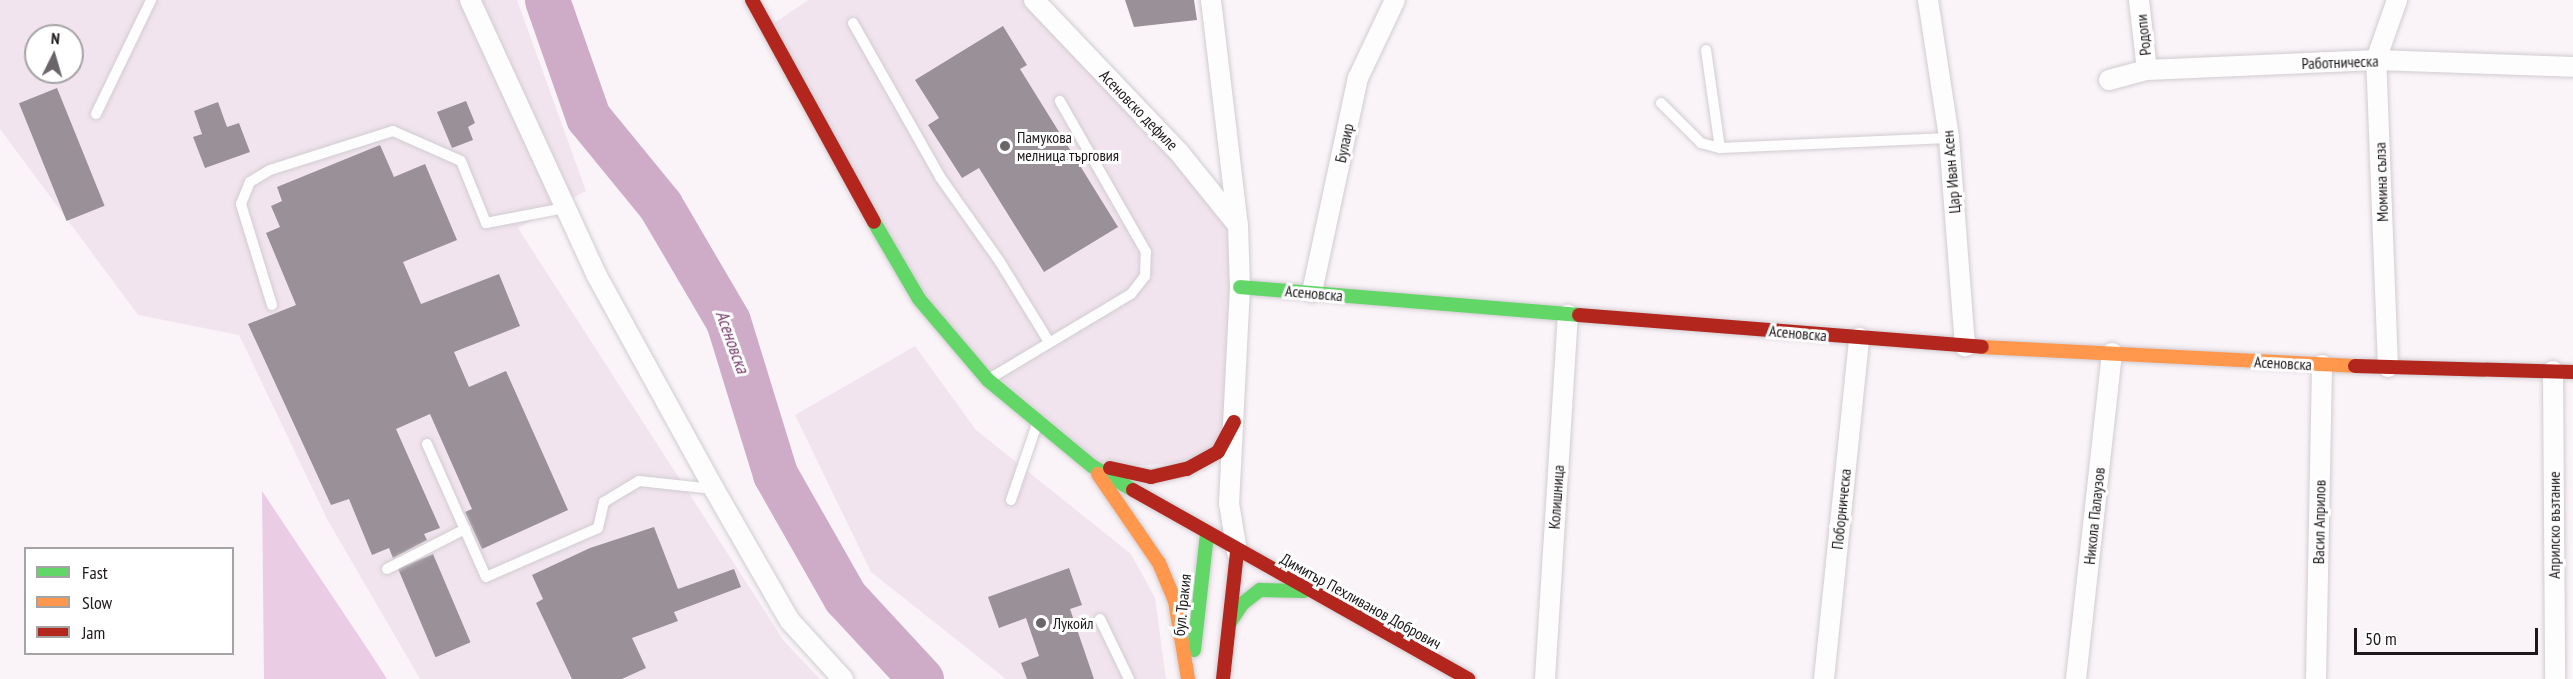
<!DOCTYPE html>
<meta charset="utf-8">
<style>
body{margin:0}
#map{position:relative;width:2573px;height:679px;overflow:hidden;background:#faf4f9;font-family:"PT Sans Narrow",sans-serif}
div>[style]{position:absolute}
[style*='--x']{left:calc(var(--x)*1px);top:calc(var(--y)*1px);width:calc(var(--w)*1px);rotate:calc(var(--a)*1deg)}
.built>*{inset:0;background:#f1e4ee}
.forest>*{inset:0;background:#eacde4}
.river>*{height:45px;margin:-22.5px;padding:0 22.5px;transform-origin:22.5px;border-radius:22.5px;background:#ceacc7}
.building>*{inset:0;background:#9a9098;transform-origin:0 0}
.roads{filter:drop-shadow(0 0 2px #d1ccd0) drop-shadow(0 0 2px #d1ccd0)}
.lane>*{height:10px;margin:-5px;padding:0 5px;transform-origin:5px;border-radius:5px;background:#fefdfe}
.street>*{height:20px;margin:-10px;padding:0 10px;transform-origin:10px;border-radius:10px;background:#fefdfe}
.fast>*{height:14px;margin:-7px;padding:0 7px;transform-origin:7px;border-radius:7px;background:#63d668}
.slow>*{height:14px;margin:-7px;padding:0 7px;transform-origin:7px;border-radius:7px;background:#ff974d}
.jam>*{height:14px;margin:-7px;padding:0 7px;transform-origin:7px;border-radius:7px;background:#b3261e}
.dots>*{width:16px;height:16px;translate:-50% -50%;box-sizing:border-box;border:3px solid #fff;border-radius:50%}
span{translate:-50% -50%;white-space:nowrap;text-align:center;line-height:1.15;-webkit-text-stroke:6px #fff;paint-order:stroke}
.street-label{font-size:16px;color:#1d181b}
.poi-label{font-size:16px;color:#1d181b}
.left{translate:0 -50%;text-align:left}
.water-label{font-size:18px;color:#7a3f6f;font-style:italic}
.legend{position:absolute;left:24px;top:547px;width:210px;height:108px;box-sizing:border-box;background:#fff;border:2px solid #a5a3a4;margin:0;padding:8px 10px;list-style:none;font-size:18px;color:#1d181b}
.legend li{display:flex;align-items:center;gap:12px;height:30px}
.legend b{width:30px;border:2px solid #a5a3a4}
.north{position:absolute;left:24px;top:24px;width:60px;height:60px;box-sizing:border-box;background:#fff;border:2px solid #a5a3a4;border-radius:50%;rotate:5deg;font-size:16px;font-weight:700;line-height:24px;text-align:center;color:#1d181b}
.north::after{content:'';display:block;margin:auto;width:21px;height:27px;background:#6a6569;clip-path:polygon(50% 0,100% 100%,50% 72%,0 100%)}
.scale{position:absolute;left:2354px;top:628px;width:184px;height:27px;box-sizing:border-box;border:3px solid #1d181b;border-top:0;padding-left:8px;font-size:18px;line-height:21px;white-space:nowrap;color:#1d181b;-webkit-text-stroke:4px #fff;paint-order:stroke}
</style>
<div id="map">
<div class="built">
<div style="clip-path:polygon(evenodd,0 0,517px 0,586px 191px,518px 228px,784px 641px,820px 679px,420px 679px,327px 519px,239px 335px,138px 315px,0 129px,0 0,36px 36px,72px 36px,72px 72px,36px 72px,36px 36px)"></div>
<div style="clip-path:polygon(808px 0,1034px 0,1238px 225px,1234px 422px,1205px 462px,1105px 467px,945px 332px,767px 28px)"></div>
<div style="clip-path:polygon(915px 346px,976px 430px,1131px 554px,1155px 598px,1166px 679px,1006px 679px,871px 572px,795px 415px)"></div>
</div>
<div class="forest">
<div style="clip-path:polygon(262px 491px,369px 651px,387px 679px,264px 679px)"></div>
</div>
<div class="river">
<div style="--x:547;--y:0;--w:124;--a:70.7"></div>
<div style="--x:588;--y:117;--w:114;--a:50.7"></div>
<div style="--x:660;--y:205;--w:134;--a:59.6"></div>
<div style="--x:728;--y:321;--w:160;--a:72.9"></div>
<div style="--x:775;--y:474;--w:142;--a:60.4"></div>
<div style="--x:845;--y:597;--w:112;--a:47.2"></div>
</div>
<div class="building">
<div style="clip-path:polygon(1125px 0,1194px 0,1197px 20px,1134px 27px)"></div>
<div style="clip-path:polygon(1003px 26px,1027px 65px,1020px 69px,1118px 227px,1044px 272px,979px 168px,962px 178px,928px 125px,939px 118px,915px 80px)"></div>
<div style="left:57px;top:88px;width:127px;height:41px;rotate:68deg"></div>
<div style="clip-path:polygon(466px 101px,475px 123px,468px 127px,473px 140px,452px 148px,437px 112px)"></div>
<div style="clip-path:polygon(218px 102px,227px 127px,239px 123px,250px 152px,205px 168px,193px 137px,202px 134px,194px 111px)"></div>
<div style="clip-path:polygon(380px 145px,394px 177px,425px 164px,457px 240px,403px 262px,421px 304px,499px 274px,520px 326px,454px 352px,469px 387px,506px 371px,568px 510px,482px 549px,465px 512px,472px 509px,430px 414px,396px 429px,440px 528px,424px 534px,427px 540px,393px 558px,389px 548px,372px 555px,349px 499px,331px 505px,248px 324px,296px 305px,266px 233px,280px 227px,271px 206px,282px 201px,277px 187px)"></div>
<div style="clip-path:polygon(654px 527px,678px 589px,734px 569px,741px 587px,674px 612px,678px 621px,632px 638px,646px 668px,622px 679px,572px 679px,536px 603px,543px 599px,532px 575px,590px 548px)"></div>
<div style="left:433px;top:554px;width:96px;height:38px;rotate:67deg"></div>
<div style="clip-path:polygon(1069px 568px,1082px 605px,1070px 609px,1094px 679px,1027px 679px,1021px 663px,1039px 656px,1026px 618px,999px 628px,988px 597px)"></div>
</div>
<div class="roads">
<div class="lane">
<div style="--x:853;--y:23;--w:177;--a:60.5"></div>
<div style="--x:940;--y:177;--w:104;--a:54.8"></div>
<div style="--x:1000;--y:262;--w:94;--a:58.5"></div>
<div style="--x:1706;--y:50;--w:99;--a:81.9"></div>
<div style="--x:1661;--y:103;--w:57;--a:45"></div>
<div style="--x:1701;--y:143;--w:20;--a:15"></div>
<div style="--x:1720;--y:148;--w:229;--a:-2.5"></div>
<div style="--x:96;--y:114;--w:127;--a:-64.2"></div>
<div style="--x:272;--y:305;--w:106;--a:-107.1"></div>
<div style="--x:241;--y:204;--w:24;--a:-68"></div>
<div style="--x:250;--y:182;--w:23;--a:-31"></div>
<div style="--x:270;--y:170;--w:129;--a:-17.6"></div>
<div style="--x:393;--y:131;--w:74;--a:23.8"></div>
<div style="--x:461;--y:161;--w:67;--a:68"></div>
<div style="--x:486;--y:223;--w:80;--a:-10.8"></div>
<div style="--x:989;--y:379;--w:165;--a:-30.9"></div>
<div style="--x:1131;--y:294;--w:23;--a:-52"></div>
<div style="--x:1145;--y:276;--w:24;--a:-88"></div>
<div style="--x:1146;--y:252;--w:174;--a:-119.7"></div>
<div style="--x:427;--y:444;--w:145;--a:66.1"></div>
<div style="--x:486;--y:577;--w:122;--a:-23.6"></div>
<div style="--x:598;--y:528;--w:27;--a:-77"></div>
<div style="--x:604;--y:502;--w:41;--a:-31"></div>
<div style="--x:639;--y:481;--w:75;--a:6.1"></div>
<div style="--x:1011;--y:500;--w:80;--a:-71.1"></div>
<div style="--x:387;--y:569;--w:88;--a:-27.1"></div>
<div style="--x:1100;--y:619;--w:67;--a:64.2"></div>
</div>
<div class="street">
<div style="--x:470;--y:0;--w:304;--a:65.3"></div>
<div style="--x:597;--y:276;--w:243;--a:61.2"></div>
<div style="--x:714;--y:489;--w:152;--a:60.1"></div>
<div style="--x:790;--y:621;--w:79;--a:47.6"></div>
<div style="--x:1034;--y:0;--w:209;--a:46.4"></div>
<div style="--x:1178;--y:151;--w:94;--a:51.1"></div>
<div style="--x:1211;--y:0;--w:227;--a:83.2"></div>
<div style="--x:1238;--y:225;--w:62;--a:88.2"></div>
<div style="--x:1240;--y:287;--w:216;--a:92.9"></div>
<div style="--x:1229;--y:503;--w:50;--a:80.7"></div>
<div style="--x:1928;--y:0;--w:140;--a:81.3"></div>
<div style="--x:1949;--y:138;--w:209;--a:85.6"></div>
<div style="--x:2139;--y:0;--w:70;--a:83.5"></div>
<div style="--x:2109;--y:80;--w:39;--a:-15"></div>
<div style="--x:2147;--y:70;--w:229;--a:-2.5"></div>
<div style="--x:2376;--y:60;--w:197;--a:2"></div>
<div style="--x:1312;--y:292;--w:219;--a:-77.9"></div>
<div style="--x:1358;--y:78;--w:86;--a:-64.6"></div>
<div style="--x:2388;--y:367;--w:307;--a:-92.2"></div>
<div style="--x:2376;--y:60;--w:64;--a:-70.7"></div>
<div style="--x:2553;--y:371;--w:308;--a:89.6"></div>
<div style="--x:1545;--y:679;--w:365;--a:-86.4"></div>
<div style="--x:1824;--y:679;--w:343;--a:-84.1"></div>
<div style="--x:2076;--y:679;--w:328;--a:-83.7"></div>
<div style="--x:2316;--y:679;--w:314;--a:-88.9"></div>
</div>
<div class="fast">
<div style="--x:874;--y:222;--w:89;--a:59.7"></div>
<div style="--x:919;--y:299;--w:106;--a:49.6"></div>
<div style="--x:988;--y:380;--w:135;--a:39.6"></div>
<div style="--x:1092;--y:466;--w:48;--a:30.3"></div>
<div style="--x:1240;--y:287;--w:340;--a:4.7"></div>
<div style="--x:1229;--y:624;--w:24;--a:-57"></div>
<div style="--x:1242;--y:604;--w:23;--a:-38"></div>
<div style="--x:1260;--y:590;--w:44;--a:1.3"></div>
<div style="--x:1194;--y:650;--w:116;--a:-83.6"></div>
</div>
<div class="slow">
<div style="--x:1982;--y:347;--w:373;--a:2.9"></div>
<div style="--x:1098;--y:474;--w:108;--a:55.6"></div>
<div style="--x:1159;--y:563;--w:41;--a:67.2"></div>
<div style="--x:1175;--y:601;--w:79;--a:80.5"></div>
</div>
<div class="jam">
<div style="--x:752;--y:0;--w:253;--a:61.2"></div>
<div style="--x:1579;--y:315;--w:404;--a:4.5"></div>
<div style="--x:2355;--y:366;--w:218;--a:1.6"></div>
<div style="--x:1110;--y:468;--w:42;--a:12.4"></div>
<div style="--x:1151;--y:477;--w:37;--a:-13"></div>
<div style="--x:1187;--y:469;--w:35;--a:-29"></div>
<div style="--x:1218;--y:452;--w:34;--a:-62"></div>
<div style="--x:1133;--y:490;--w:385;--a:29.4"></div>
<div style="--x:1223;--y:679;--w:128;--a:-83.7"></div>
</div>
</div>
<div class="dots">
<div style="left:1005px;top:146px;background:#6a6569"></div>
<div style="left:1041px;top:623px;background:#6a6569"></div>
</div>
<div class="street-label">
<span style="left:2143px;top:35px;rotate:-96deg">Родопи</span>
<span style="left:2340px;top:62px;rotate:-2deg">Работническа</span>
<span style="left:1139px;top:110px;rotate:46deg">Асеновско дефиле</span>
<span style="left:1344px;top:143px;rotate:-78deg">Булаир</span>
<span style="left:1951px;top:172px;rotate:-95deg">Цар Иван Асен</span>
<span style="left:2381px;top:182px;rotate:-92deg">Момина сълза</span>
<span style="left:1314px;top:293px;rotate:5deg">Асеновска</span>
<span style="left:1798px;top:333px;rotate:5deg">Асеновска</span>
<span style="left:2283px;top:363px;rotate:3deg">Асеновска</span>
<span style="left:1556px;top:497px;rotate:-86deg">Колишница</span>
<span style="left:1841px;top:509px;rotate:-84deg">Поборническа</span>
<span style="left:2094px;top:516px;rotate:-84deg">Никола Палаузов</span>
<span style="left:2319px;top:522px;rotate:-89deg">Васил Априлов</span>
<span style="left:2554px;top:525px;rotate:-90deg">Априлско възтание</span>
<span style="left:1361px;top:601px;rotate:29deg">Димитър Пехливанов Добрович</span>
<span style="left:1182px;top:605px;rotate:-84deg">бул. Тракия</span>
</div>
<div class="poi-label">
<span class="left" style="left:1017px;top:146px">Памукова<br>мелница търговия</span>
<span class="left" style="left:1053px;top:623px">Лукойл</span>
</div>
<div class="water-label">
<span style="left:732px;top:342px;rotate:70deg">Асеновска</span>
</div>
<ul class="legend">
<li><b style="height:8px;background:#63d668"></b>Fast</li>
<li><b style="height:8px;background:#ff974d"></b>Slow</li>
<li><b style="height:8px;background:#b3261e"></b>Jam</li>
</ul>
<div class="north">N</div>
<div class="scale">50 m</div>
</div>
